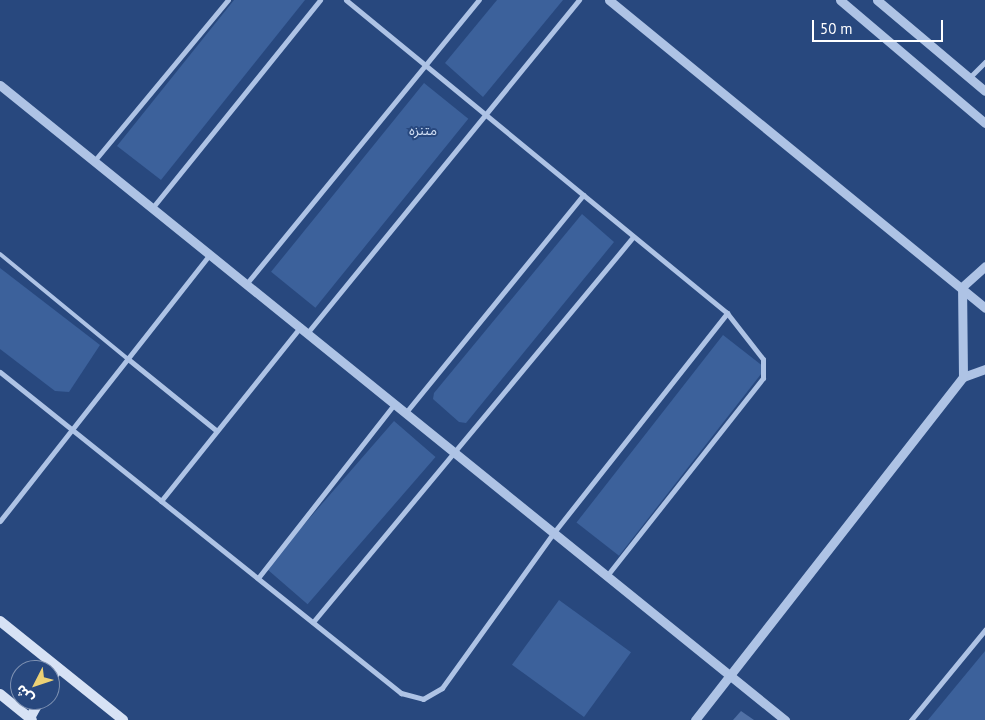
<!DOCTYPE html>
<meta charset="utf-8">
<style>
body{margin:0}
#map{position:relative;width:985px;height:720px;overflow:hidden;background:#28487e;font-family:"PT Sans","Noto Sans Arabic",sans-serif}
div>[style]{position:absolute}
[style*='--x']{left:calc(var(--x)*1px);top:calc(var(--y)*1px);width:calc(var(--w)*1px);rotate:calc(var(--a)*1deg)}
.green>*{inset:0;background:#3c619b;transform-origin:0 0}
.building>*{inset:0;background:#5171a6}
.service>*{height:4px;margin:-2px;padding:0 2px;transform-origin:2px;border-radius:2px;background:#aec3e5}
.minor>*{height:5px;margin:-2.5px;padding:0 2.5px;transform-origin:2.5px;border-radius:2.5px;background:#aec3e5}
.tertiary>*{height:9px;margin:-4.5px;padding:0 4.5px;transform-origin:4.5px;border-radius:4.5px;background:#aec3e5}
.secondary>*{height:10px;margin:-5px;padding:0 5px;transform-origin:5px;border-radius:5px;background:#d7e2f5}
span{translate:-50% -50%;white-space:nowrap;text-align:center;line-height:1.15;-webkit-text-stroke:4px #28487e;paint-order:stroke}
.park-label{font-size:14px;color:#d1dff4}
.north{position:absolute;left:10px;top:660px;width:50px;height:50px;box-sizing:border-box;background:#28487e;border:1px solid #7e91b2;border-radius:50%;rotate:229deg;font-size:14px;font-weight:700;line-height:20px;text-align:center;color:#fff}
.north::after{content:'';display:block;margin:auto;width:18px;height:22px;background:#ecd175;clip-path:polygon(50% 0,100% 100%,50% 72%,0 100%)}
.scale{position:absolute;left:812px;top:20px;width:131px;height:22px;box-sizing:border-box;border:2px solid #fff;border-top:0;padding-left:6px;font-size:15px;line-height:18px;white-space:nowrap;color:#fff;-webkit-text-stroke:4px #28487e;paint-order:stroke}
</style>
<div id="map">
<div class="green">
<div style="clip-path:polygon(234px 0,305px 0,161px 180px,117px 146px)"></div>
<div style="clip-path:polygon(497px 0,563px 0,483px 97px,445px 63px)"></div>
<div style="left:424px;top:83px;width:57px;height:243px;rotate:39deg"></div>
<div style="clip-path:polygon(582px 214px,614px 242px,466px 423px,459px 422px,433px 399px,434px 393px)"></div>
<div style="clip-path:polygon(0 268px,100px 345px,69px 392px,55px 391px,0 349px)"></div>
<div style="left:723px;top:335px;width:54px;height:238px;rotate:38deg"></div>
<div style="left:394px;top:421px;width:55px;height:195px;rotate:41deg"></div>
<div style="left:559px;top:600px;width:89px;height:80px;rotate:36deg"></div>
<div style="clip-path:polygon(985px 651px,985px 720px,928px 720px)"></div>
</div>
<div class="building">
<div style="clip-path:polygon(741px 711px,754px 720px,733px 720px)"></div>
</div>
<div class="service">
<div style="--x:0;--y:254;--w:166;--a:39.4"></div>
</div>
<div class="minor">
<div style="--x:346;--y:0;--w:493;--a:39.4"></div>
<div style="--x:727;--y:313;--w:58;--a:52"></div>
<div style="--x:763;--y:359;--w:19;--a:90"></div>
<div style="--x:763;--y:378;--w:250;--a:128.3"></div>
<div style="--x:969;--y:78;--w:23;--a:-45"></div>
<div style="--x:95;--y:160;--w:208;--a:-50.3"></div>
<div style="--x:153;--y:207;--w:266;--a:-51.1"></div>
<div style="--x:247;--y:283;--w:366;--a:-50.7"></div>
<div style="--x:308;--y:332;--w:429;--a:-50.8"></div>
<div style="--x:128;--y:359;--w:114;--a:39"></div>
<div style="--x:0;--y:372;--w:514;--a:38.68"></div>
<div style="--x:401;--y:693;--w:23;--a:15"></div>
<div style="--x:423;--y:699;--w:22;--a:-30"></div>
<div style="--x:442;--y:688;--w:193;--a:-54.3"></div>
<div style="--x:555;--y:531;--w:278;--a:-51.7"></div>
<div style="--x:407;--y:411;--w:279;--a:-50.8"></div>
<div style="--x:161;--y:501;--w:224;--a:-51.3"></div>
<div style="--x:0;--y:521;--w:340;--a:-51.8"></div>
<div style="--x:258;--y:578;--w:222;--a:-51.9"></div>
<div style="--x:313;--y:622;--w:501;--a:-50.27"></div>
<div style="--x:911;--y:720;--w:117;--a:-50.6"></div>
</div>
<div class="tertiary">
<div style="--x:609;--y:0;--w:486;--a:39.3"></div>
<div style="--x:840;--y:0;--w:190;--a:40.3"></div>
<div style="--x:877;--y:0;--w:141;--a:40.1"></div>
<div style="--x:0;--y:85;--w:1010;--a:38.97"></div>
<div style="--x:962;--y:287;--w:31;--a:-42"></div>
<div style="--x:963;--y:377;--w:23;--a:-20"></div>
<div style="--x:695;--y:720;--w:435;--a:-52"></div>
<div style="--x:963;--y:377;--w:90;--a:-90.6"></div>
</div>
<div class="secondary">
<div style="--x:0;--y:621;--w:158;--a:38.8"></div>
<div style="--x:50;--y:682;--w:16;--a:-60"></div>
<div style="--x:0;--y:694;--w:41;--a:39.1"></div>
<div style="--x:30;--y:718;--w:21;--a:-61"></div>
</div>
<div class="park-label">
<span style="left:423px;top:130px">متنزه</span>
</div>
<div class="north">ش</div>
<div class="scale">50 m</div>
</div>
